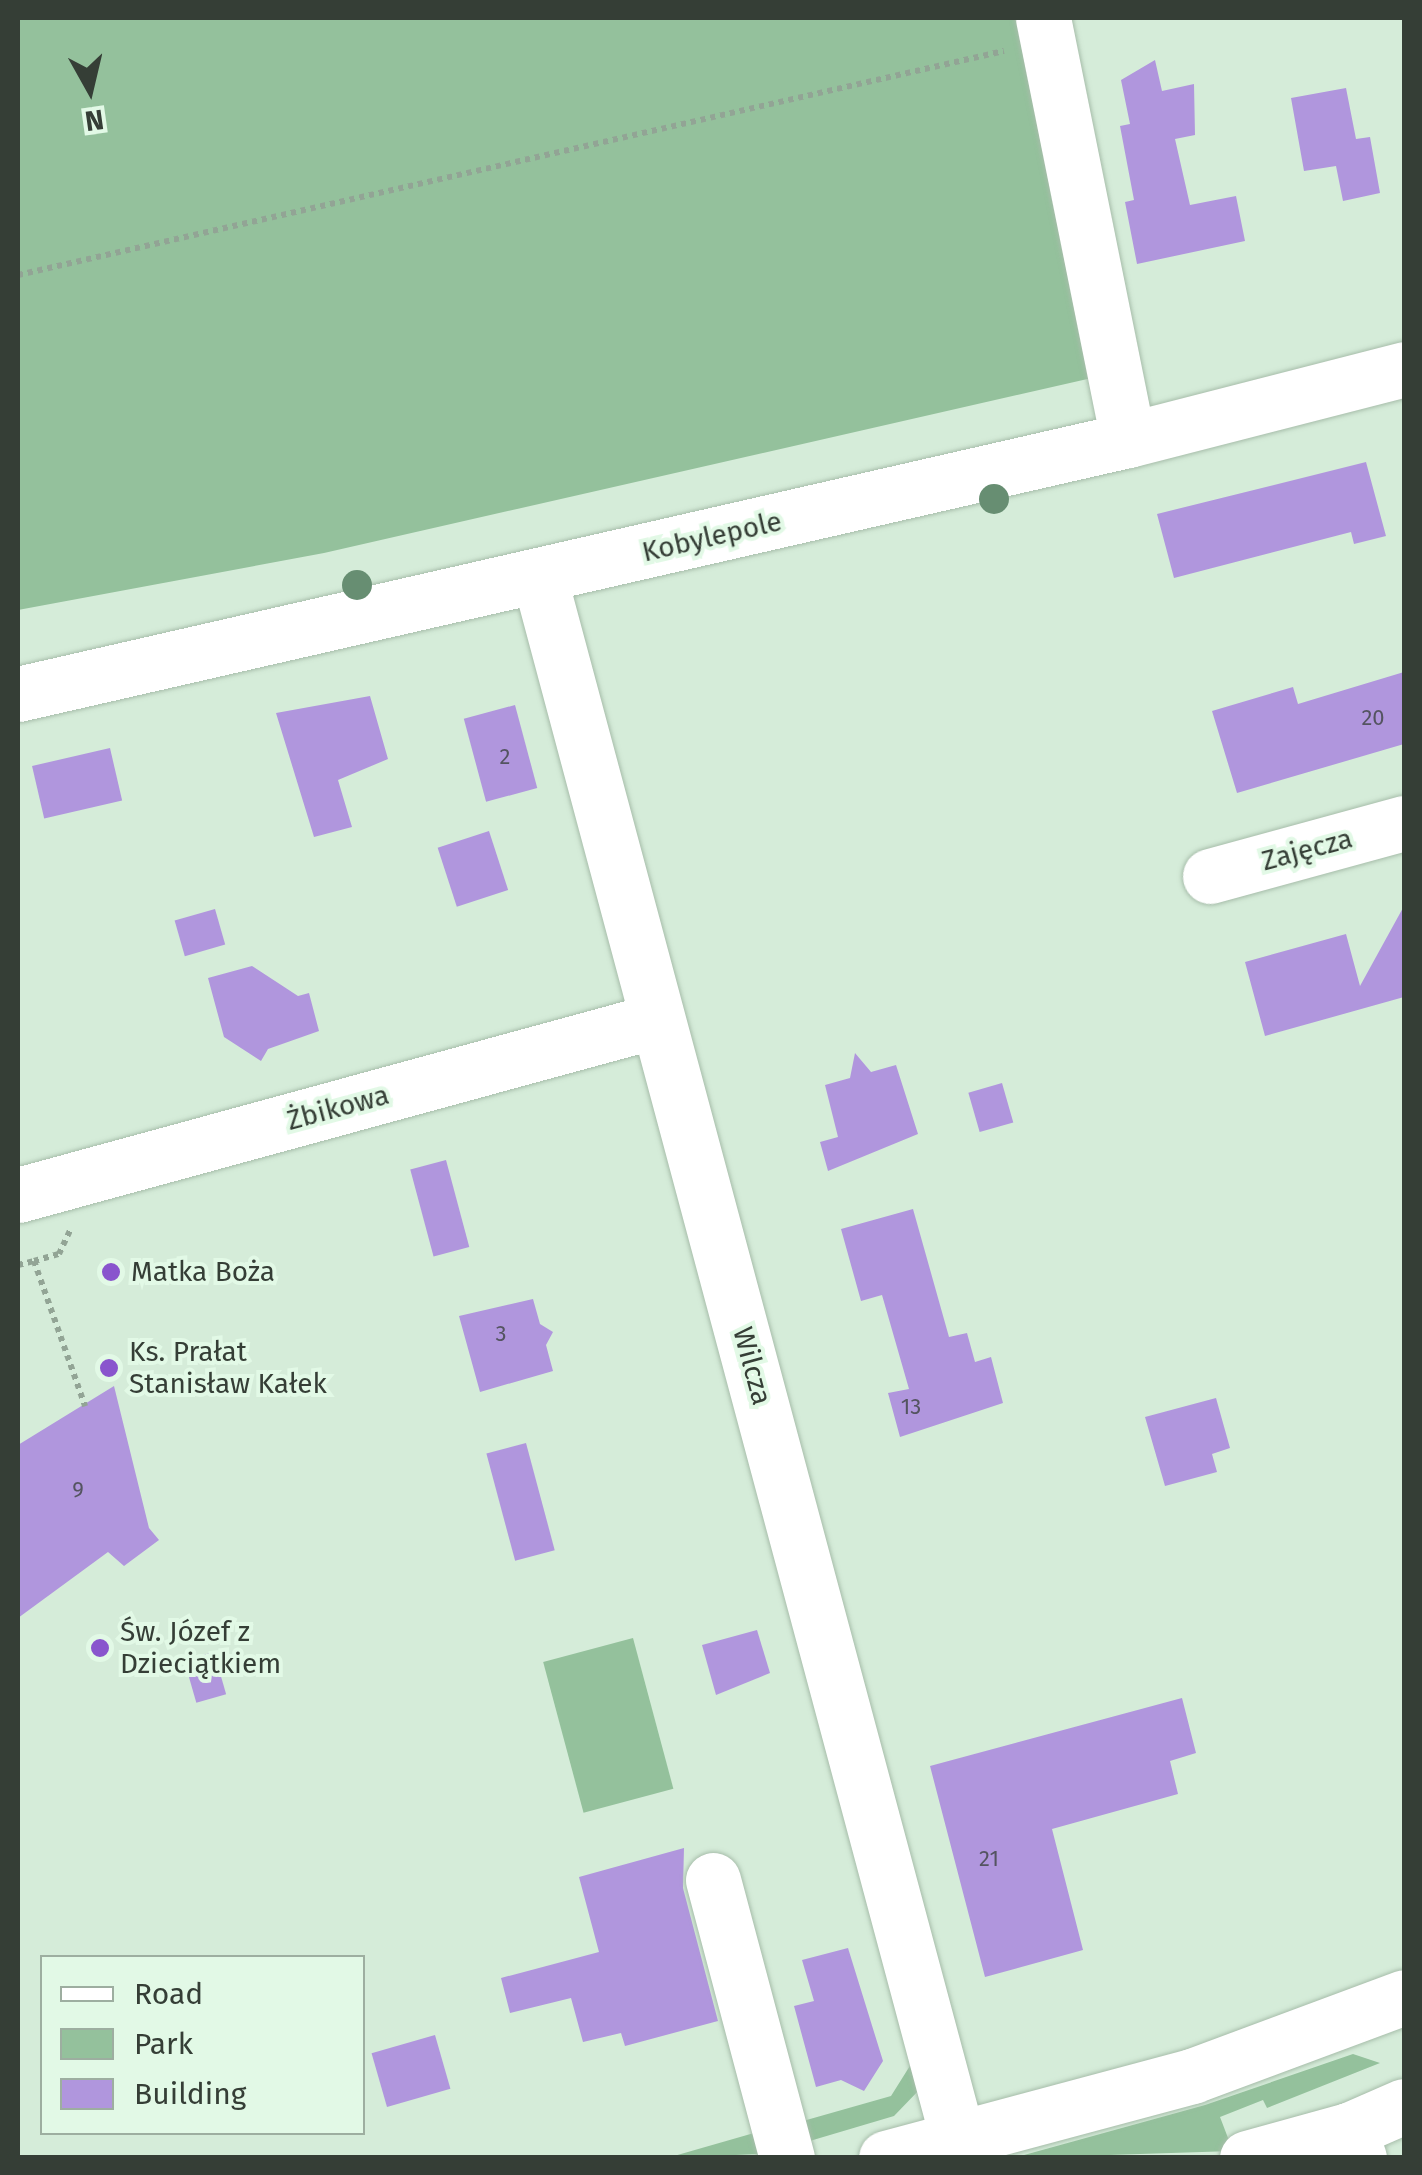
<!DOCTYPE html>
<meta charset="utf-8">
<style>
body{margin:0}
#map{position:relative;width:1422px;height:2175px;overflow:hidden;background:#d5ecd9;font-family:"Fira Sans",sans-serif}
div>[style]{position:absolute}
[style*='--x']{left:calc(var(--x)*1px);top:calc(var(--y)*1px);width:calc(var(--w)*1px);rotate:calc(var(--a)*1deg)}
.green>*{inset:0;background:#94c19c;transform-origin:0 0}
.building>*{inset:0;background:#b096dd;transform-origin:0 0}
.path>*{height:6px;margin-top:-3px;transform-origin:0;background:repeating-linear-gradient(90deg,#92a495 0 5px,transparent 0 10px)}
.roads{filter:drop-shadow(0 0 2px #a7bdaa) drop-shadow(0 0 2px #a7bdaa)}
.minor>*{height:55px;margin:-27.5px;padding:0 27.5px;transform-origin:27.5px;border-radius:27.5px;background:#fff}
.trees>*{width:30px;height:30px;margin:-15px;border-radius:50%;background:#678e72}
.dots>*{width:28px;height:28px;translate:-50% -50%;box-sizing:border-box;border:5px solid #e2f9e6;border-radius:50%}
span{translate:-50% -50%;white-space:nowrap;text-align:center;line-height:1.15;-webkit-text-stroke:8px #e2f9e6;paint-order:stroke}
.number-label{font-size:22px;color:#545460}
.number-label span{-webkit-text-stroke-width:0}
.street-label{font-size:28px;color:#353e36}
.poi-label{font-size:28px;color:#353e36}
.left{translate:0 -50%;text-align:left}
.frame{position:absolute;inset:0;border:20px solid #353e36;pointer-events:none}
.legend{position:absolute;left:40px;top:1955px;width:325px;height:180px;box-sizing:border-box;background:#e2f9e6;border:2px solid #9daea0;margin:0;padding:12px 18px;list-style:none;font-size:30px;color:#353e36}
.legend li{display:flex;align-items:center;gap:20px;height:50px}
.legend b{width:50px;border:2px solid #9daea0}
.north{position:absolute;left:40px;top:40px;width:100px;height:100px;-webkit-text-stroke:8px #e2f9e6;paint-order:stroke;rotate:172deg;font-size:28px;font-weight:700;line-height:40px;text-align:center;color:#353e36}
.north::after{content:'';display:block;margin:auto;width:35px;height:45px;background:#353e36;clip-path:polygon(50% 0,100% 100%,50% 72%,0 100%)}
</style>
<div id="map">
<div class="green">
<div style="clip-path:polygon(18px 18px,1031px 18px,1105px 375px,324px 553px,18px 610px)"></div>
<div style="left:633px;top:1638px;width:156px;height:93px;rotate:75deg"></div>
<div style="clip-path:polygon(1353px 2054px,1380px 2063px,1267px 2108px,1263px 2100px,1220px 2117px,1233px 2151px,1013px 2158px,1205px 2105px)"></div>
<div style="clip-path:polygon(913px 2061px,921px 2088px,894px 2116px,803px 2143px,796px 2123px,891px 2096px)"></div>
<div style="clip-path:polygon(754px 2133px,759px 2154px,667px 2158px)"></div>
</div>
<div class="building">
<div style="clip-path:polygon(1155px 60px,1162px 91px,1194px 84px,1195px 135px,1175px 139px,1190px 205px,1236px 196px,1245px 241px,1137px 264px,1125px 202px,1134px 200px,1120px 126px,1130px 124px,1121px 80px)"></div>
<div style="clip-path:polygon(1346px 88px,1356px 139px,1370px 137px,1380px 193px,1343px 201px,1336px 166px,1304px 171px,1291px 98px)"></div>
<div style="clip-path:polygon(1366px 462px,1386px 536px,1354px 544px,1351px 532px,1174px 578px,1157px 514px)"></div>
<div style="clip-path:polygon(1404px 672px,1404px 744px,1237px 793px,1212px 711px,1293px 687px,1298px 704px)"></div>
<div style="clip-path:polygon(370px 696px,388px 759px,338px 780px,352px 827px,314px 837px,276px 713px)"></div>
<div style="left:515px;top:705px;width:86px;height:53px;rotate:75deg"></div>
<div style="left:110px;top:748px;width:54px;height:80px;rotate:77deg"></div>
<div style="left:489px;top:831px;width:62px;height:54px;rotate:72deg"></div>
<div style="clip-path:polygon(1404px 906px,1404px 997px,1265px 1036px,1245px 962px,1346px 934px,1360px 986px)"></div>
<div style="left:215px;top:909px;width:37px;height:42px;rotate:74deg"></div>
<div style="clip-path:polygon(252px 966px,298px 996px,309px 993px,319px 1031px,268px 1049px,261px 1061px,224px 1037px,208px 978px)"></div>
<div style="clip-path:polygon(855px 1053px,871px 1072px,896px 1065px,918px 1134px,828px 1171px,820px 1142px,838px 1137px,825px 1085px,850px 1078px)"></div>
<div style="left:1002px;top:1083px;width:41px;height:35px;rotate:74deg"></div>
<div style="left:446px;top:1160px;width:90px;height:37px;rotate:75deg"></div>
<div style="clip-path:polygon(913px 1209px,949px 1337px,967px 1333px,975px 1362px,991px 1357px,1003px 1403px,900px 1437px,888px 1393px,909px 1389px,882px 1295px,861px 1301px,841px 1229px)"></div>
<div style="clip-path:polygon(533px 1299px,540px 1324px,553px 1332px,546px 1345px,553px 1371px,480px 1392px,459px 1316px)"></div>
<div style="clip-path:polygon(114px 1386px,149px 1528px,159px 1540px,124px 1566px,108px 1552px,18px 1618px,18px 1445px)"></div>
<div style="clip-path:polygon(1216px 1398px,1230px 1448px,1212px 1454px,1217px 1472px,1165px 1486px,1145px 1417px)"></div>
<div style="left:526px;top:1443px;width:111px;height:41px;rotate:75deg"></div>
<div style="clip-path:polygon(757px 1630px,770px 1673px,716px 1695px,702px 1645px)"></div>
<div style="left:214px;top:1652px;width:44px;height:31px;rotate:74deg"></div>
<div style="clip-path:polygon(1182px 1698px,1196px 1753px,1170px 1761px,1178px 1794px,1052px 1829px,1083px 1950px,985px 1977px,930px 1766px)"></div>
<div style="clip-path:polygon(684px 1848px,683px 1888px,718px 2021px,625px 2046px,621px 2033px,583px 2042px,571px 1998px,510px 2013px,501px 1978px,599px 1952px,579px 1877px)"></div>
<div style="clip-path:polygon(848px 1948px,883px 2061px,864px 2091px,841px 2080px,816px 2087px,794px 2006px,814px 2001px,802px 1960px)"></div>
<div style="left:435px;top:2035px;width:56px;height:66px;rotate:74deg"></div>
</div>
<div class="path">
<div style="--x:18;--y:275;--w:1011;--a:-12.8"></div>
<div style="--x:34;--y:1261;--w:26;--a:-16"></div>
<div style="--x:59;--y:1254;--w:29;--a:-65"></div>
<div style="--x:18;--y:1265;--w:16;--a:-14"></div>
<div style="--x:34;--y:1261;--w:154;--a:70.6"></div>
</div>
<div class="roads">
<div class="minor">
<div style="--x:1043;--y:18;--w:430;--a:78.6"></div>
<div style="--x:539;--y:576;--w:1638;--a:75"></div>
<div style="--x:18;--y:694;--w:1139;--a:-12.89"></div>
<div style="--x:1128;--y:440;--w:285;--a:-14.4"></div>
<div style="--x:1210;--y:876;--w:201;--a:-15.3"></div>
<div style="--x:18;--y:1195;--w:663;--a:-15.29"></div>
<div style="--x:713;--y:1880;--w:288;--a:75.1"></div>
<div style="--x:886;--y:2158;--w:317;--a:-15"></div>
<div style="--x:1192;--y:2076;--w:226;--a:-20.4"></div>
<div style="--x:1247;--y:2158;--w:106;--a:-15.4"></div>
<div style="--x:1359;--y:2158;--w:30;--a:-110"></div>
<div style="--x:1349;--y:2130;--w:60;--a:-23.6"></div>
</div>
</div>
<div class="trees">
<div style="left:994px;top:499px"></div>
<div style="left:357px;top:585px"></div>
</div>
<div class="dots">
<div style="left:111px;top:1272px;background:#8955cd"></div>
<div style="left:109px;top:1368px;background:#8955cd"></div>
<div style="left:100px;top:1648px;background:#8955cd"></div>
</div>
<div class="number-label">
<span style="left:1373px;top:718px">20</span>
<span style="left:505px;top:757px">2</span>
<span style="left:501px;top:1334px">3</span>
<span style="left:911px;top:1407px">13</span>
<span style="left:78px;top:1490px">9</span>
<span style="left:989px;top:1859px">21</span>
</div>
<div class="street-label">
<span style="left:712px;top:537px;rotate:-13deg">Kobylepole</span>
<span style="left:1307px;top:850px;rotate:-15deg">Zajęcza</span>
<span style="left:338px;top:1108px;rotate:-15deg">Żbikowa</span>
<span style="left:752px;top:1366px;rotate:75deg">Wilcza</span>
</div>
<div class="poi-label">
<span class="left" style="left:131px;top:1272px">Matka Boża</span>
<span class="left" style="left:129px;top:1368px">Ks. Prałat<br>Stanisław Kałek</span>
<span class="left" style="left:120px;top:1648px">Św. Józef z<br>Dzieciątkiem</span>
</div>
<div class="frame"></div>
<ul class="legend">
<li><b style="height:12px;background:#fff"></b>Road</li>
<li><b style="height:28px;background:#94c19c"></b>Park</li>
<li><b style="height:28px;background:#b096dd"></b>Building</li>
</ul>
<div class="north">N</div>
</div>
